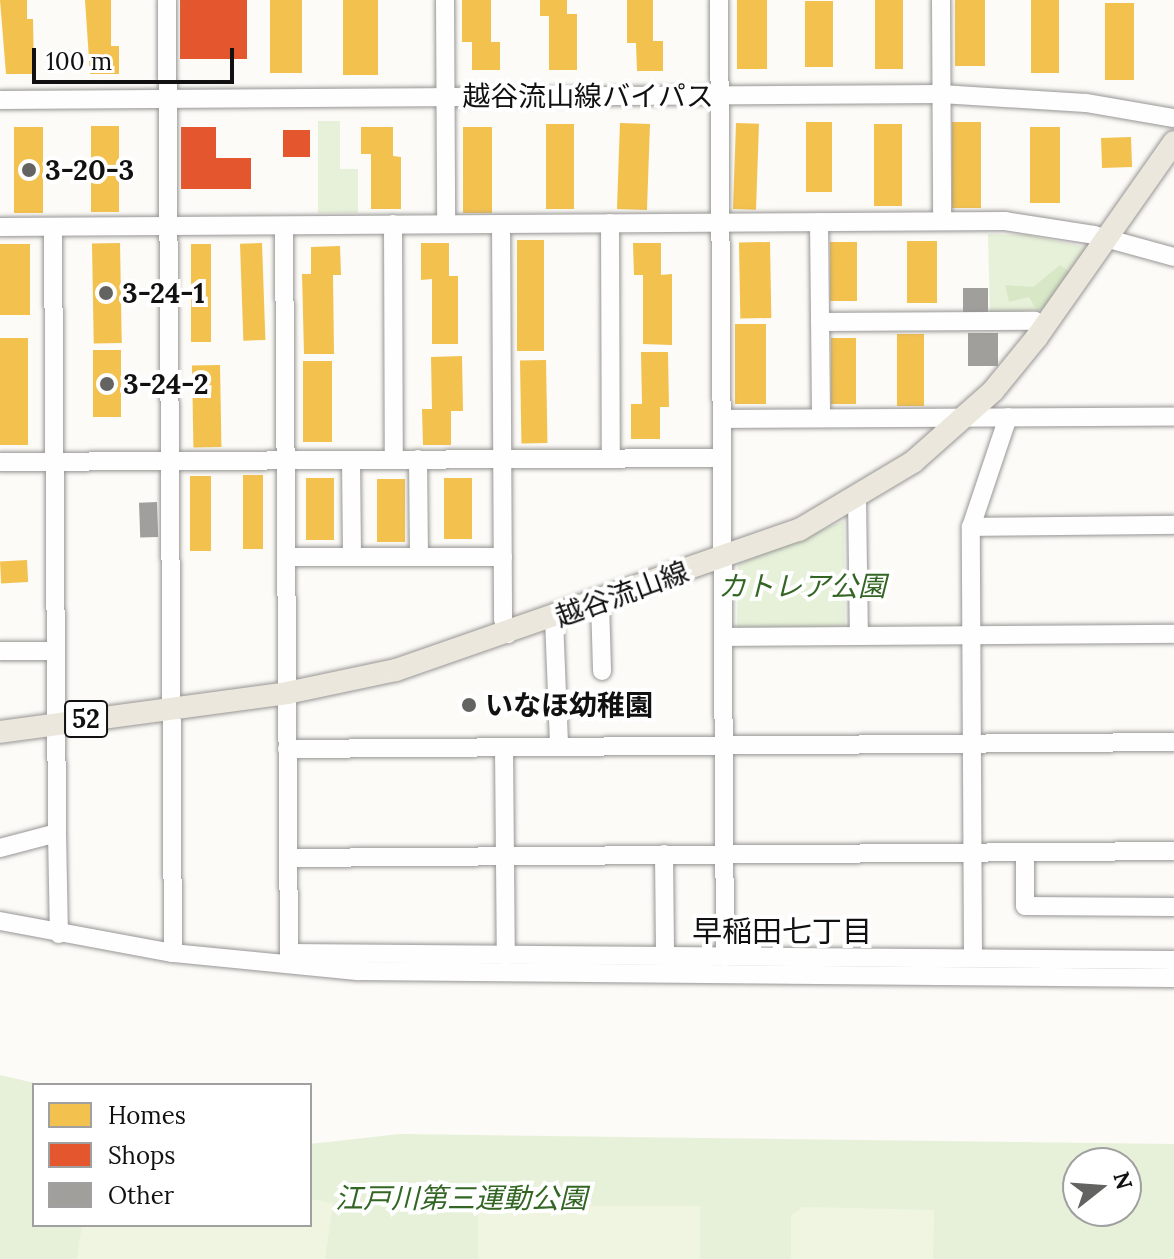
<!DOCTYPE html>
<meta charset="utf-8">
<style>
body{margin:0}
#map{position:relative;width:1174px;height:1259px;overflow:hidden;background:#fcfbf7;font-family:Lora,"Noto Sans JP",serif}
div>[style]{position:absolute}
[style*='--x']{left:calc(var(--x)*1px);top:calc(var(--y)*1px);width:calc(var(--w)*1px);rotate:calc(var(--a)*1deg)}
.green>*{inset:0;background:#e7f1d9}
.forest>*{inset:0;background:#d8e8c7}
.pitch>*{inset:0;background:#f0f5e2;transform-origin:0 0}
.homes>*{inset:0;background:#f2c14e;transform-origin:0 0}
.shops>*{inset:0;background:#e4572e;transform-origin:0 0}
.building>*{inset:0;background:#a09f9c;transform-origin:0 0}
.roads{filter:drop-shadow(0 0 2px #979695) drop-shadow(0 0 2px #979695)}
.minor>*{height:18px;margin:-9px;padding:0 9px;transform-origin:9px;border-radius:9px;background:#fffefe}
.major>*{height:22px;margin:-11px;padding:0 11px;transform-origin:11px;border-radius:11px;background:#ece7dc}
.dots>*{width:22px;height:22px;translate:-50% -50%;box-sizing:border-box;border:4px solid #fff;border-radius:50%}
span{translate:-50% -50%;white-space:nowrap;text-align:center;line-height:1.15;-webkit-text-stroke:8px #fff;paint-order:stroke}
.shield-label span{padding:2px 6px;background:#fff;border:2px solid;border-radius:6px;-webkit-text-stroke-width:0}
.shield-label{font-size:26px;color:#111;font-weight:700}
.street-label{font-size:28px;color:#111}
.poi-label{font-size:28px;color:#111;font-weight:700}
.left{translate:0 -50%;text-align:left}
.park-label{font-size:28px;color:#336624;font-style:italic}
.neighbourhood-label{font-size:30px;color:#111}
.legend{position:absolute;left:32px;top:1083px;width:280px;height:144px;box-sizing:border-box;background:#fff;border:2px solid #a0a0a0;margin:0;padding:10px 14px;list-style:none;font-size:24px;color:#111}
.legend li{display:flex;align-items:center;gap:16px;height:40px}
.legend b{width:40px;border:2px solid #a0a0a0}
.north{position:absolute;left:1062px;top:1147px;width:80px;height:80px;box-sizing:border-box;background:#fff;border:2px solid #a0a0a0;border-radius:50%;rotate:73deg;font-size:22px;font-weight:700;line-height:32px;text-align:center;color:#111}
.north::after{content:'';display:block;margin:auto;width:28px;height:36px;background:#636362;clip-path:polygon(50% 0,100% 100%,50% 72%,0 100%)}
.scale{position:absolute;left:32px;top:48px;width:202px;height:36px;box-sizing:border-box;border:4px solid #111;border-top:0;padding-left:10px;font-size:24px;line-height:28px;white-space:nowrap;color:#111;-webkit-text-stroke:6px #fff;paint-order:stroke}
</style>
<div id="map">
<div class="green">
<div style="clip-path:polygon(318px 121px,340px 121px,340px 169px,358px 169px,358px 213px,318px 213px)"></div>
<div style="clip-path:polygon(988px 234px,1027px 235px,1090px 248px,1045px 310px,990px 314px)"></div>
<div style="clip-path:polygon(844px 521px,845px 626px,737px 629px,738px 564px)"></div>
<div style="clip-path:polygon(evenodd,0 1075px,43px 1085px,34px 1085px,34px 1225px,310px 1225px,310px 1144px,400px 1134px,1174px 1144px,1174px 1259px,0 1259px,0 1075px,1078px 1163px,1126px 1163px,1126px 1211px,1078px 1211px,1078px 1163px)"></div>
</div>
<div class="forest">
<div style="clip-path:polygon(1060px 265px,1070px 272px,1043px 308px,1037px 311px,1029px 297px,1009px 302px,1005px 285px,1033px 287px)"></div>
</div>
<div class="pitch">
<div style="clip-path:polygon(310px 1199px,333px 1203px,325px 1259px,77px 1259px,82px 1225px,310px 1225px)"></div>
<div style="left:478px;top:1206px;width:222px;height:53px"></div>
<div style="clip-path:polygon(803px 1207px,934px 1210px,933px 1259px,791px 1259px,791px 1215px)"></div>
</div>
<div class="homes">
<div style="clip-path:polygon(0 0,27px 0,27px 19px,33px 19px,34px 74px,6px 74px)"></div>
<div style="clip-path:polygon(85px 0,111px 0,111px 46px,119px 46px,119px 74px,90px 74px)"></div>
<div style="left:270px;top:0;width:32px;height:73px"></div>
<div style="left:343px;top:0;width:35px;height:75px"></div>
<div style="clip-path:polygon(462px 0,491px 0,491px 42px,500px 42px,500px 70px,472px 70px,472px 42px,462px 42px)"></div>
<div style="clip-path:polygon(540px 0,567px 0,567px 14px,577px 14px,577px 70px,549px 70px,549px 16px,540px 16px)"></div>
<div style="clip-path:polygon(627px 0,653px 0,653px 41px,663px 41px,663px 71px,637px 71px,636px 43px,627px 43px)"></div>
<div style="left:737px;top:0;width:30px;height:69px"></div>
<div style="left:875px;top:0;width:28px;height:69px"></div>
<div style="left:955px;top:0;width:30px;height:66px"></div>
<div style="left:1031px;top:0;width:28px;height:73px"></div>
<div style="left:805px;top:1px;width:28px;height:66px"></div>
<div style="left:1105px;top:3px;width:29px;height:77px"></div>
<div style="left:806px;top:122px;width:26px;height:70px"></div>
<div style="left:952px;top:122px;width:29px;height:86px"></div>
<div style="left:620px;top:123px;width:30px;height:86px;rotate:2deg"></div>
<div style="left:736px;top:123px;width:23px;height:86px;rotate:2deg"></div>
<div style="left:546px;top:124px;width:28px;height:85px"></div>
<div style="left:874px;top:124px;width:28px;height:82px"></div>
<div style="left:91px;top:126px;width:28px;height:86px"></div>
<div style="left:14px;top:127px;width:29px;height:86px"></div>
<div style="clip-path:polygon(361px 127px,393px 127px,393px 156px,401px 157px,401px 209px,371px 209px,371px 154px,361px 154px)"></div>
<div style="left:463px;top:127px;width:29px;height:86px"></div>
<div style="left:1030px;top:127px;width:30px;height:76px"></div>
<div style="left:1131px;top:137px;width:30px;height:30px;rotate:88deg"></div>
<div style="left:517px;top:240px;width:27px;height:111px"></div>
<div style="left:907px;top:241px;width:30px;height:62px"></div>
<div style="left:770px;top:242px;width:76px;height:31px;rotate:89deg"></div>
<div style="left:830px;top:242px;width:27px;height:59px"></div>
<div style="left:120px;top:243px;width:100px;height:28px;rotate:89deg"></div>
<div style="left:262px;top:243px;width:97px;height:22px;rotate:88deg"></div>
<div style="clip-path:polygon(421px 243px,449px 243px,449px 276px,458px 276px,458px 344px,432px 344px,432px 279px,421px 280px)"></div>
<div style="clip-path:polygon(633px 243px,661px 243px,661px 275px,672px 274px,672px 345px,643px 344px,643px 275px,634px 275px)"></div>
<div style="left:0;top:244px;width:30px;height:71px"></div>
<div style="left:191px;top:244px;width:20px;height:98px"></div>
<div style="clip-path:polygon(340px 246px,341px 275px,333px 275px,334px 354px,304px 354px,302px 274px,311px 274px,311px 247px)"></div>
<div style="left:735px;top:324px;width:31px;height:80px"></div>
<div style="left:897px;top:334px;width:27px;height:72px"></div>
<div style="left:0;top:338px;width:28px;height:107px"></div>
<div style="left:831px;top:338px;width:25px;height:66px"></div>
<div style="left:93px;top:350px;width:28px;height:67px"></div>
<div style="clip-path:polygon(641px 352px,668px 352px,669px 407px,660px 407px,660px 439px,631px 439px,631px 404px,642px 404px)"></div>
<div style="clip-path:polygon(462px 356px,463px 411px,451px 411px,451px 445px,423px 445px,422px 409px,432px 409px,431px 357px)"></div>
<div style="left:546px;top:360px;width:83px;height:26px;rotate:89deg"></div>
<div style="left:303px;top:361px;width:29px;height:81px"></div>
<div style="left:220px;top:365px;width:82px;height:28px;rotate:89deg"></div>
<div style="left:243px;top:475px;width:20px;height:74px"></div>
<div style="left:190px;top:476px;width:21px;height:75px"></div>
<div style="left:306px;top:478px;width:28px;height:62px"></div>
<div style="left:444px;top:478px;width:28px;height:61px"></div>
<div style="left:377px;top:479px;width:28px;height:63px"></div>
<div style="left:27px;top:560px;width:22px;height:27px;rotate:87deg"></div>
</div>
<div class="shops">
<div style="left:180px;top:0;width:67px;height:59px"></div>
<div style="clip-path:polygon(181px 127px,216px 127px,216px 158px,251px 158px,251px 189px,181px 189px)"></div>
<div style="left:283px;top:130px;width:27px;height:27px"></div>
</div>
<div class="building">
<div style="left:963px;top:288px;width:25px;height:26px"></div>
<div style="left:968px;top:333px;width:30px;height:33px"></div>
<div style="left:157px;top:502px;width:35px;height:18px;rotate:88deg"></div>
</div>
<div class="roads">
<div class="minor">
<div style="--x:167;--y:0;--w:953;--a:89.64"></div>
<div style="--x:445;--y:0;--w:224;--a:89.7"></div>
<div style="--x:719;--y:0;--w:957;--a:89.64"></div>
<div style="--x:941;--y:0;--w:221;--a:89.7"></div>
<div style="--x:0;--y:100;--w:941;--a:-0.37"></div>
<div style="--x:941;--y:94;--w:145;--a:3.6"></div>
<div style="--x:1086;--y:103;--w:89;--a:9.7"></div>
<div style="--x:819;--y:222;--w:196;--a:89.4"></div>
<div style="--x:610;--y:223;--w:235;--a:89.8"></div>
<div style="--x:393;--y:224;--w:236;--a:89.8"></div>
<div style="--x:501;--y:224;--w:395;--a:89.7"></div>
<div style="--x:503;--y:619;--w:16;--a:72"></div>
<div style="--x:284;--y:226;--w:737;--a:89.61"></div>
<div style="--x:0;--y:227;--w:1005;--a:-0.34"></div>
<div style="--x:1005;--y:221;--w:90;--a:8.9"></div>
<div style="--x:1094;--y:235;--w:83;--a:15.4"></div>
<div style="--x:820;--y:322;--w:215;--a:-0.3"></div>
<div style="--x:1035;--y:321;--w:10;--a:29"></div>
<div style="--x:722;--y:419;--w:452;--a:-0.3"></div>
<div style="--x:418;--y:459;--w:98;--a:89.4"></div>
<div style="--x:351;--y:460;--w:97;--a:89.4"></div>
<div style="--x:0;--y:462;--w:722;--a:-0.32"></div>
<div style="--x:857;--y:498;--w:138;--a:89.2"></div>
<div style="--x:971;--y:527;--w:203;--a:-0.6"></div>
<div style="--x:286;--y:557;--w:217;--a:0"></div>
<div style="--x:600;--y:602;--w:69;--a:88.3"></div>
<div style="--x:554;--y:619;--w:127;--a:87.7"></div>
<div style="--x:724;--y:637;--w:450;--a:-0.4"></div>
<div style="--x:0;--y:651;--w:56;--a:0"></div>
<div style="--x:504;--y:747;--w:209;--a:89.5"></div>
<div style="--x:287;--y:749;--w:887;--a:-0.45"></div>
<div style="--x:57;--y:833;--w:101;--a:88.9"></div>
<div style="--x:0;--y:848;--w:59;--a:-14.7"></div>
<div style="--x:57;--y:833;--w:606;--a:-90.38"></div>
<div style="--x:1025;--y:853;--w:53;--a:90"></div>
<div style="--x:1025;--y:906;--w:149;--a:0.4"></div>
<div style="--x:664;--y:854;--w:102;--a:89.4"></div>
<div style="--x:288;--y:858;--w:886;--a:-0.45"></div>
<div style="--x:0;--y:921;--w:176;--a:10.5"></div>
<div style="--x:173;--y:953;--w:186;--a:5.6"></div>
<div style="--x:358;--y:971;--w:816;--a:0.49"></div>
<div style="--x:289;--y:953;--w:885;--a:0.45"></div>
<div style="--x:973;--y:958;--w:431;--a:-90.3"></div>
<div style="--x:971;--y:527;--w:116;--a:-71.4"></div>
</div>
<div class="major">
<div style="--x:0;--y:732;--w:290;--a:-7.7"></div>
<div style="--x:287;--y:693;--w:111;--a:-11.9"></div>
<div style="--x:396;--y:670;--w:427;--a:-19.2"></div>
<div style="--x:799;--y:530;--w:133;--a:-30.8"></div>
<div style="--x:913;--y:462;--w:107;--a:-41.6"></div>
<div style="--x:993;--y:391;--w:70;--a:-50.8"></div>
<div style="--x:1037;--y:337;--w:238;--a:-54.9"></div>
</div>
</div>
<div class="dots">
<div style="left:29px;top:170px;background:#636362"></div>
<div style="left:106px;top:293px;background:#636362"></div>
<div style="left:107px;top:384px;background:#636362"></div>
<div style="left:469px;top:705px;background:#636362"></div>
</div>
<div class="shield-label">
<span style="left:86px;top:719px">52</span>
</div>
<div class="street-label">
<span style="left:588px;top:96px">越谷流山線バイパス</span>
<span style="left:622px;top:594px;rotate:-20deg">越谷流山線</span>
</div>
<div class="poi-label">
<span class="left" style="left:45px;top:170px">3-20-3</span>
<span class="left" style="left:122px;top:293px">3-24-1</span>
<span class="left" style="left:123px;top:384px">3-24-2</span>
<span class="left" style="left:485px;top:705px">いなほ幼稚園</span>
</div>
<div class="park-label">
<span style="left:802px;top:586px">カトレア公園</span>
<span style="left:461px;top:1198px">江戸川第三運動公園</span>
</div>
<div class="neighbourhood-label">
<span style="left:782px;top:931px">早稲田七丁目</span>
</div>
<ul class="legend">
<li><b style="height:22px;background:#f2c14e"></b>Homes</li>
<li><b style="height:22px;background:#e4572e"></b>Shops</li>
<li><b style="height:22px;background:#a09f9c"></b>Other</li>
</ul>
<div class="north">N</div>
<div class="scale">100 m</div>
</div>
